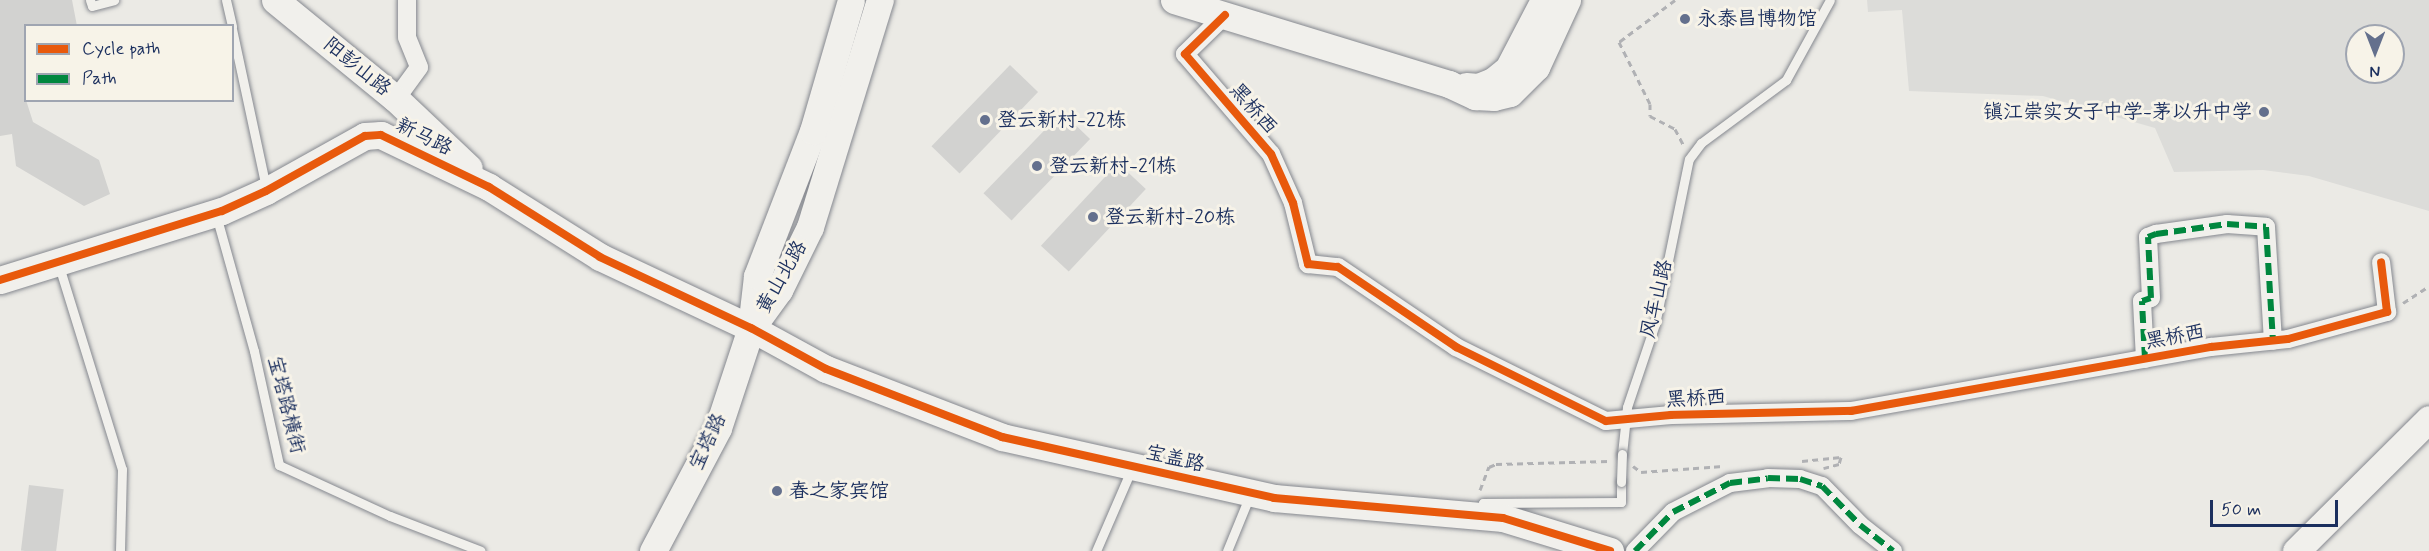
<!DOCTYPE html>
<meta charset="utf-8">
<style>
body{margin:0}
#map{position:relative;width:2429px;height:551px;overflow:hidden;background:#ebeae5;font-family:Mynerve,"LXGW WenKai TC",sans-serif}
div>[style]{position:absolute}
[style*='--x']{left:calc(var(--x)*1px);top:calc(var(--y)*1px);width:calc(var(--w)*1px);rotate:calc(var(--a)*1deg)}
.built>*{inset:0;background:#dcdcd9}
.building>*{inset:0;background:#d2d2d0;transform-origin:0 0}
.path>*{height:3px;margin-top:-1.5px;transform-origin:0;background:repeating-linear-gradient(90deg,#b0b1b4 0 6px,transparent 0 10.5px)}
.roads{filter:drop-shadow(0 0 2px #85888f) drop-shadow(0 0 2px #85888f)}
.lane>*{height:9px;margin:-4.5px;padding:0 4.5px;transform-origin:4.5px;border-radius:4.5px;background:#f1f0ec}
.street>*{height:18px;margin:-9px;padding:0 9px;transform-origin:9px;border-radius:9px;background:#f1f0ec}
.secondary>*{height:27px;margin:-13.5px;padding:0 13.5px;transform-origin:13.5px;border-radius:13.5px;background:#f1f0ec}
.bridges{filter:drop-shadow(0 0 2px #85888f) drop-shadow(0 0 2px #85888f)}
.lane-bridge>*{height:9px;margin:-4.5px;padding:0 4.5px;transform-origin:4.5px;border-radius:4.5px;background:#f1f0ec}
.quiet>*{height:6px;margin-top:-3px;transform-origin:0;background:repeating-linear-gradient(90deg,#00873e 0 12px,transparent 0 18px)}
.cycleway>*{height:8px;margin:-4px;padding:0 4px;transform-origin:4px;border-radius:4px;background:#e8590c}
.dots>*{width:16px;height:16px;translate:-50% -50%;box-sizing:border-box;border:3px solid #f7f3e8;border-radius:50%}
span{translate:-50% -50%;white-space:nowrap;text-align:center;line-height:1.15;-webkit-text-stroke:6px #f7f3e8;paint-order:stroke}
.poi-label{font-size:20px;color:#1b2f5e}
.left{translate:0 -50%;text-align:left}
.right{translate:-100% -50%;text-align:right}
.street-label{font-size:20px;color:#1b2f5e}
.legend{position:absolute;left:24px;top:24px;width:210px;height:78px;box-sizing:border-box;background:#f7f3e8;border:2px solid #9fa5b1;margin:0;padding:8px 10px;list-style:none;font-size:18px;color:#1b2f5e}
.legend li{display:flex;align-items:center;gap:12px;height:30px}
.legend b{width:30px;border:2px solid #9fa5b1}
.north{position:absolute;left:2345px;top:24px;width:60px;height:60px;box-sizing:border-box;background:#f7f3e8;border:2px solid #9fa5b1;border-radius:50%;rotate:180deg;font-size:16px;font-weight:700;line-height:24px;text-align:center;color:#1b2f5e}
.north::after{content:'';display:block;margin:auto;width:21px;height:27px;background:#64708d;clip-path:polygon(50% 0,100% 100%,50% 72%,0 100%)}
.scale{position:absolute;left:2210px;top:500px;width:128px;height:27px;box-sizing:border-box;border:3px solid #1b2f5e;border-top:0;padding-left:8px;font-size:18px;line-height:21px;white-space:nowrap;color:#1b2f5e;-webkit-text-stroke:4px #f7f3e8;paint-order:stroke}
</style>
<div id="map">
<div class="built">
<div style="clip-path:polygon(evenodd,1867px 0,2429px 0,2429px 211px,2309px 176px,2263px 170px,2174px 172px,2155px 128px,2043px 96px,1909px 91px,1902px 10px,1868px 12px,1867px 0,2357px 36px,2393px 36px,2393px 72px,2357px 72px,2357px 36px)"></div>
</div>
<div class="building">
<div style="clip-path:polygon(0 0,72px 0,77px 26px,26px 26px,26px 100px,33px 122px,99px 160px,110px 194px,84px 206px,16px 166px,12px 134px,0 136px)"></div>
<div style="left:1010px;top:65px;width:39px;height:113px;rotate:44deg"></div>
<div style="left:1062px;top:112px;width:39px;height:113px;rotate:44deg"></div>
<div style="left:1118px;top:163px;width:38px;height:113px;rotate:43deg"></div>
<div style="left:29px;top:485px;width:35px;height:66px;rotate:7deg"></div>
</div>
<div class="path">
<div style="--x:1675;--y:0;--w:70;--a:143.1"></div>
<div style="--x:1619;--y:42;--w:69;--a:63.4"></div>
<div style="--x:1650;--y:104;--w:12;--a:90"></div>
<div style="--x:1650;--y:116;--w:28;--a:27"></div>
<div style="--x:1675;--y:129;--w:19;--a:62"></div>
<div style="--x:2403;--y:303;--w:31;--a:-33"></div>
<div style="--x:1802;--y:461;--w:39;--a:-6"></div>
<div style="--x:1841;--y:457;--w:7;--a:106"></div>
<div style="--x:1839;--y:464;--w:16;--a:165"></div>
<div style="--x:1633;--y:466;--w:10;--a:37"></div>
<div style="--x:1641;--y:472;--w:82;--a:-4.2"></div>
<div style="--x:1480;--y:490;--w:25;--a:-69"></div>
<div style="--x:1489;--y:467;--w:8;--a:-23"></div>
<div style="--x:1496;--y:464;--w:113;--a:-1.5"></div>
</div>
<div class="roads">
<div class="lane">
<div style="--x:90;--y:0;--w:6;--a:72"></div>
<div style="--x:92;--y:6;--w:23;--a:-15"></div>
<div style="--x:226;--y:0;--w:27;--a:77"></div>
<div style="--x:232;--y:29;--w:163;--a:77.9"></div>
<div style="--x:216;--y:215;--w:141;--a:74.4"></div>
<div style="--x:254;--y:351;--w:117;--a:77.6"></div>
<div style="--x:279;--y:465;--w:122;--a:24.7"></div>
<div style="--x:390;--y:516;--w:97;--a:21"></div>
<div style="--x:59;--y:266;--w:213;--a:72.8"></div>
<div style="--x:122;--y:469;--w:82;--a:91.4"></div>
<div style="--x:1622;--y:454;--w:47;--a:-83.9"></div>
<div style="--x:1627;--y:407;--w:88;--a:-71.4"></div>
<div style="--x:1655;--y:324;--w:168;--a:-78.4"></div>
<div style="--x:1689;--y:159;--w:20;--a:-53"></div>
<div style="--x:1701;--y:143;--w:106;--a:-36.5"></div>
<div style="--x:1786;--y:80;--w:91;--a:-61.2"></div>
<div style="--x:1482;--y:515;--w:12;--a:-85"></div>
<div style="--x:1483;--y:503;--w:138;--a:-0.4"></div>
<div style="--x:1621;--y:502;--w:20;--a:-90"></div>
<div style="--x:1096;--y:551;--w:90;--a:-66.6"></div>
<div style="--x:1227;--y:551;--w:61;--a:-67.7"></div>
</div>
<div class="street">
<div style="--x:1225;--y:15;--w:56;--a:135.7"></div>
<div style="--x:1185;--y:54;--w:132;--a:49.3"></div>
<div style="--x:1271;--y:154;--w:54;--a:65.8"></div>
<div style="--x:1293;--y:203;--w:63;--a:76.2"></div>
<div style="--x:1308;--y:264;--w:30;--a:6"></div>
<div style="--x:1338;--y:267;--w:143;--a:34.1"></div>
<div style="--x:1456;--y:347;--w:167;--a:26.3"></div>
<div style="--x:1606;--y:421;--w:65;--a:-5.3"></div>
<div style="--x:1671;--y:415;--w:180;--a:-1.3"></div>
<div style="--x:1851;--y:411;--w:366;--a:-10.1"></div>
<div style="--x:2211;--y:347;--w:77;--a:-5.9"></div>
<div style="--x:2288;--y:339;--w:103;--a:-15.3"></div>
<div style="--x:2387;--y:312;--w:50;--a:-96.8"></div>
<div style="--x:396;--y:99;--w:39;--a:-54"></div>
<div style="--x:419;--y:67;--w:32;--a:-112"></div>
<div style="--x:407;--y:37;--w:37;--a:-90"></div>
<div style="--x:2145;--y:359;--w:58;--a:-93"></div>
<div style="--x:2142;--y:301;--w:9;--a:-18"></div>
<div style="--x:2151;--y:298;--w:61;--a:-92.8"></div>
<div style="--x:2148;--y:237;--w:9;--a:-21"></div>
<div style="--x:2156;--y:234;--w:72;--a:-8"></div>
<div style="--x:2227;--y:224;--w:39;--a:4"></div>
<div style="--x:2266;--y:227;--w:114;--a:86.5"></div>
<div style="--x:1635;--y:551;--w:54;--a:-45.7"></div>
<div style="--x:1673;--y:512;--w:64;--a:-27"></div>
<div style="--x:1730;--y:483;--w:38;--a:-7"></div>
<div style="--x:1768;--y:478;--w:32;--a:2"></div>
<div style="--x:1800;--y:479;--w:23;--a:18"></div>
<div style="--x:1822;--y:486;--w:54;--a:45.7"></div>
<div style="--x:1860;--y:525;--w:42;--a:38.2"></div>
</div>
<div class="secondary">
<div style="--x:275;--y:0;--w:156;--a:39.3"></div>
<div style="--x:396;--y:99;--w:100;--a:43.4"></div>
<div style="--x:1174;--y:0;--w:288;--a:17"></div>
<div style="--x:1449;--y:84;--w:29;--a:25"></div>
<div style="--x:1475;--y:96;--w:19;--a:3"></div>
<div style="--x:1494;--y:97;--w:16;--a:-14"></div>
<div style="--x:1510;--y:93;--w:37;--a:-45"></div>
<div style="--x:1536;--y:67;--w:74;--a:-65.2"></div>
<div style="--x:1466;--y:86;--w:12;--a:5"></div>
<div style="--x:1478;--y:87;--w:16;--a:-22"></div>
<div style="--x:1493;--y:81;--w:19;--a:-39"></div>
<div style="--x:1508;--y:69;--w:78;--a:-62.4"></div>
<div style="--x:0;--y:280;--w:232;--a:-17.3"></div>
<div style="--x:222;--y:211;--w:48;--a:-24.4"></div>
<div style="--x:266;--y:191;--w:113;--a:-29.1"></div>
<div style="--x:365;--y:136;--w:16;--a:-4"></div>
<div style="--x:381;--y:135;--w:120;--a:25.7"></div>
<div style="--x:489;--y:187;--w:131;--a:32.2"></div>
<div style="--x:600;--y:257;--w:167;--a:25.2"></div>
<div style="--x:751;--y:328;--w:85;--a:28.7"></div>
<div style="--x:826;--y:369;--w:189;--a:21.1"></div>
<div style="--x:1002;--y:437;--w:279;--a:12.6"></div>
<div style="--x:1274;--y:498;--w:230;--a:5"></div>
<div style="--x:1503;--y:518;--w:112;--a:17.1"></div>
<div style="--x:752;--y:327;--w:46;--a:-53.9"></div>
<div style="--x:779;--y:290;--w:70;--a:-63.8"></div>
<div style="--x:810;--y:227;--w:238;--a:-72.9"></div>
<div style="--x:653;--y:551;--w:139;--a:-62.1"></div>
<div style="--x:718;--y:428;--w:105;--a:-71.7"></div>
<div style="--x:751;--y:328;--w:52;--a:-83.4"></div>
<div style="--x:757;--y:276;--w:155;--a:-68.9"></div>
<div style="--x:813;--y:131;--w:136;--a:-73.8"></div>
<div style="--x:2296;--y:551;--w:187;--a:-44.8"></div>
</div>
</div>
<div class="bridges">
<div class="lane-bridge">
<div style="--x:1621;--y:482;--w:28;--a:-88"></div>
</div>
</div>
<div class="quiet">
<div style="--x:2145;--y:359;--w:58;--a:-93"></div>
<div style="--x:2142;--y:301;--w:9;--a:-18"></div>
<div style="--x:2151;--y:298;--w:61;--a:-92.8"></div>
<div style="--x:2148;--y:237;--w:9;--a:-21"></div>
<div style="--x:2156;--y:234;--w:72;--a:-8"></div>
<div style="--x:2227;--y:224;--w:39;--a:4"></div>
<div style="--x:2266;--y:227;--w:114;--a:86.5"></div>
<div style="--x:1635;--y:551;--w:54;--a:-45.7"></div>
<div style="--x:1673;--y:512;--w:64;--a:-27"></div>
<div style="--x:1730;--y:483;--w:38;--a:-7"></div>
<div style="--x:1768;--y:478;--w:32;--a:2"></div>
<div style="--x:1800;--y:479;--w:23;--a:18"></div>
<div style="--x:1822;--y:486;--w:54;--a:45.7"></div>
<div style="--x:1860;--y:525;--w:42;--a:38.2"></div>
</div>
<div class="cycleway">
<div style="--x:1225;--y:15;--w:56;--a:135.7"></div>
<div style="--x:1185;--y:54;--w:132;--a:49.3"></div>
<div style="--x:1271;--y:154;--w:54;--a:65.8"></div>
<div style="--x:1293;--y:203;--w:63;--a:76.2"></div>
<div style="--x:1308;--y:264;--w:30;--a:6"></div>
<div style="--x:1338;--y:267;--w:143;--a:34.1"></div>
<div style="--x:1456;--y:347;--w:167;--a:26.3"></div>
<div style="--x:1606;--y:421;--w:65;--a:-5.3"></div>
<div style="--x:1671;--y:415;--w:180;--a:-1.3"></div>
<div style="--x:1851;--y:411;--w:366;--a:-10.1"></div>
<div style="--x:2211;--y:347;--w:77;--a:-5.9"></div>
<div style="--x:2288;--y:339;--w:103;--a:-15.3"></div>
<div style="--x:2387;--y:312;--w:50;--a:-96.8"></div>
<div style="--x:0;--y:280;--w:232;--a:-17.3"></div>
<div style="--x:222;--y:211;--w:48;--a:-24.4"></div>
<div style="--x:266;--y:191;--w:113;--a:-29.1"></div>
<div style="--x:365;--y:136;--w:16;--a:-4"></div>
<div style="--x:381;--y:135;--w:120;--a:25.7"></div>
<div style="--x:489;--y:187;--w:131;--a:32.2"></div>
<div style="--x:600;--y:257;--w:167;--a:25.2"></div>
<div style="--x:751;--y:328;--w:85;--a:28.7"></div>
<div style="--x:826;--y:369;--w:189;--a:21.1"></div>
<div style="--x:1002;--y:437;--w:279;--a:12.6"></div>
<div style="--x:1274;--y:498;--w:230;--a:5"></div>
<div style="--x:1503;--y:518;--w:112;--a:17.1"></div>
</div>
<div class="dots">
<div style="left:1685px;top:19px;background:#64708d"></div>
<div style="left:2264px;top:112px;background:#64708d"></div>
<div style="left:985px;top:120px;background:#64708d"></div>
<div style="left:1037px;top:166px;background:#64708d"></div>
<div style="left:1093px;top:217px;background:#64708d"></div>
<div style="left:777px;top:491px;background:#64708d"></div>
</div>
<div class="poi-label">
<span class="left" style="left:1697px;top:19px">永泰昌博物馆</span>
<span class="right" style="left:2252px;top:112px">镇江崇实女子中学-茅以升中学</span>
<span class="left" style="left:997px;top:120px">登云新村-22栋</span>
<span class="left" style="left:1049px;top:166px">登云新村-21栋</span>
<span class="left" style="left:1105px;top:217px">登云新村-20栋</span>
<span class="left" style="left:789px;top:491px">春之家宾馆</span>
</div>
<div class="street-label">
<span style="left:357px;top:67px;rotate:39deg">阳彭山路</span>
<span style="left:1253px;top:109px;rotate:49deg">黑桥西</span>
<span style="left:424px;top:137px;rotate:26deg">新马路</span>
<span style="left:782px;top:277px;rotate:-60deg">黄山北路</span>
<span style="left:1657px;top:299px;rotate:-77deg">风车山路</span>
<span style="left:2175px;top:337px;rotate:-10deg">黑桥西</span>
<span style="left:1696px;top:399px;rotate:-3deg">黑桥西</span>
<span style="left:286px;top:405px;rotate:76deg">宝塔路横街</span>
<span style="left:708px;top:442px;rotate:-65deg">宝塔路</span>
<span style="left:1175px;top:459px;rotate:13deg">宝盖路</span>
</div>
<ul class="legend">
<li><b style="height:8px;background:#e8590c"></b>Cycle path</li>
<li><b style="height:8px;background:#00873e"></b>Path</li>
</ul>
<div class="north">N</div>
<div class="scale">50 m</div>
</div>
